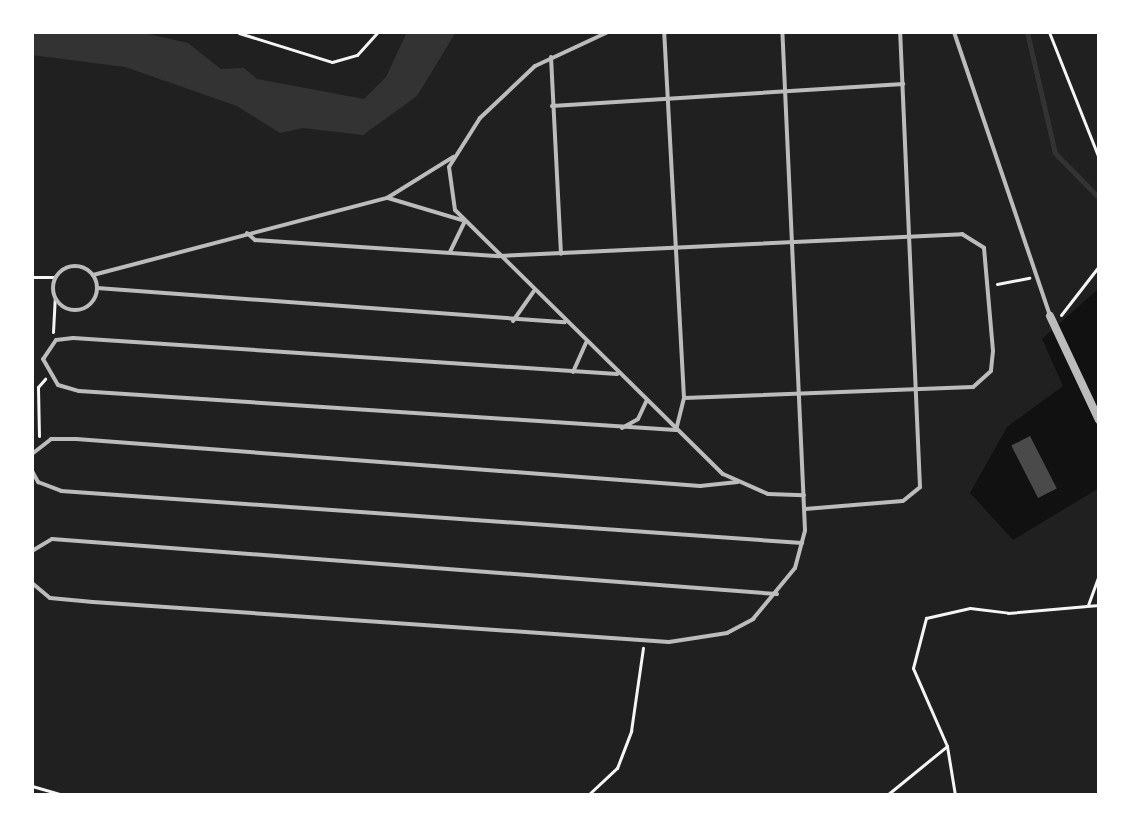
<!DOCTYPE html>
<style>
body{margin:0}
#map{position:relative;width:1131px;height:827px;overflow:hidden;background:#111;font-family:Figtree,sans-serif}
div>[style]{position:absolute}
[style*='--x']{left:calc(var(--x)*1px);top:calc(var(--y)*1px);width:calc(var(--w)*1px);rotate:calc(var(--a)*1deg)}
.green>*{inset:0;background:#202020}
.water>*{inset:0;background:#333}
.stream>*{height:5px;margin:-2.5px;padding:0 2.5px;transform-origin:2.5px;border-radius:2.5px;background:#333}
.building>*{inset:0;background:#4a4a4a;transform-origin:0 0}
.path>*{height:3px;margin:-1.5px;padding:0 1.5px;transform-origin:1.5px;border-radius:1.5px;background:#f5f5f5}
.service>*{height:4px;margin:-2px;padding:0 2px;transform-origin:2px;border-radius:2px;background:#bcbcbc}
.service>.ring{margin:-2px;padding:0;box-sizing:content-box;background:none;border:4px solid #bcbcbc;border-radius:50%}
.minor>*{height:8px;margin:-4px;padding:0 4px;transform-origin:4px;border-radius:4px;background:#bcbcbc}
span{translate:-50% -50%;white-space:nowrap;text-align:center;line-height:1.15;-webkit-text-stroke:6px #fff;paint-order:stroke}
.frame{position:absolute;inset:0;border:34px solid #fff;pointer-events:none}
</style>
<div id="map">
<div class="green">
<div style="clip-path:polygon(32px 32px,1099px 32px,1099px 288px,1042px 339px,1063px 386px,1007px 427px,970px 493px,1013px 540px,1099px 488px,1099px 795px,32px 795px)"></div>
</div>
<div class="water">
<div style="clip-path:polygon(32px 32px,139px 32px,188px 43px,221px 69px,244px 68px,257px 79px,364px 99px,386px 77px,407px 32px,456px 32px,417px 96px,363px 135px,303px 128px,280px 133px,237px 106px,125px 67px,32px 55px)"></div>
</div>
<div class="stream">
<div style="--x:1027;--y:32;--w:124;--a:77"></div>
<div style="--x:1055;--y:153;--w:63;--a:45.6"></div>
</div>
<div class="building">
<div style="left:1030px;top:436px;width:59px;height:21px;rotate:63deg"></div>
</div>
<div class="path">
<div style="--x:223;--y:32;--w:16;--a:0"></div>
<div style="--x:1049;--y:32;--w:136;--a:68.4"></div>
<div style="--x:239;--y:33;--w:97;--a:17.3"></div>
<div style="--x:332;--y:62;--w:26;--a:-16"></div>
<div style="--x:357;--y:55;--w:31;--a:-48"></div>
<div style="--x:32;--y:277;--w:23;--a:0"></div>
<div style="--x:997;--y:284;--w:33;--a:-11"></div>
<div style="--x:1061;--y:315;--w:62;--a:-52.2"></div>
<div style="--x:53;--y:332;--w:34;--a:-87"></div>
<div style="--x:39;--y:436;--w:49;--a:-91.2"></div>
<div style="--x:38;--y:387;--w:11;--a:-49"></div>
<div style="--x:1088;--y:605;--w:33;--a:-70"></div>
<div style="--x:32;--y:786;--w:33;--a:16"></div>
<div style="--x:588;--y:795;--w:40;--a:-43"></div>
<div style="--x:617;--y:768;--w:40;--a:-69"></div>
<div style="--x:631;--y:731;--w:84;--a:-81.8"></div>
<div style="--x:887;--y:795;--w:77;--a:-39.2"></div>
<div style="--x:955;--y:795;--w:50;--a:-99.3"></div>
<div style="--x:947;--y:746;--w:85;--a:-113.6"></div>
<div style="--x:913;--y:668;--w:52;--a:-75.4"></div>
<div style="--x:926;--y:618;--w:45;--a:-12.8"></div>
<div style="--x:970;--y:608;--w:38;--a:7"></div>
<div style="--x:1008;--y:613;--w:91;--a:-5"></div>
</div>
<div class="service">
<div style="--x:608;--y:32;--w:81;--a:155"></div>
<div style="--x:535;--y:66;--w:76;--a:136.6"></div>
<div style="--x:480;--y:118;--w:58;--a:122.3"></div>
<div style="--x:449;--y:167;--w:43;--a:82.1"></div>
<div style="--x:455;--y:210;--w:376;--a:44.6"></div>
<div style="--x:723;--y:474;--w:49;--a:24"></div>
<div style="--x:768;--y:494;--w:36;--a:2"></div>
<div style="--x:954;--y:32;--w:300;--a:71.3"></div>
<div style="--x:551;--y:57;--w:197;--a:87.1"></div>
<div style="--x:552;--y:106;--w:352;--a:-3.6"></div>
<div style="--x:388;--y:198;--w:80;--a:16.6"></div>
<div style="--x:465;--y:221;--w:34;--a:116"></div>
<div style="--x:247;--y:233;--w:11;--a:41"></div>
<div style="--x:255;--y:240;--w:245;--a:3.8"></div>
<div style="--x:499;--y:256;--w:464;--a:-2.7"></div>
<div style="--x:962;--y:234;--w:26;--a:32"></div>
<div style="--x:984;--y:248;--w:103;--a:85"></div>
<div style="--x:993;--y:351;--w:20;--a:96"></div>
<div style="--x:991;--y:371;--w:24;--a:138"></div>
<div style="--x:973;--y:387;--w:289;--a:177.8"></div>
<div class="ring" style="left:53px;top:266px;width:40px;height:40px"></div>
<div style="--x:93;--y:275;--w:304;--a:-14.7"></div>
<div style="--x:387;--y:198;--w:78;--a:-31.8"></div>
<div style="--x:97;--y:288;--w:469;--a:4.2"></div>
<div style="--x:513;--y:321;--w:37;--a:-55"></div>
<div style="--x:573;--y:372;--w:32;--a:-66"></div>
<div style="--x:617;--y:374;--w:545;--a:-176.21"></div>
<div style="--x:73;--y:338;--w:17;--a:173"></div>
<div style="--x:56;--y:340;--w:23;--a:124"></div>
<div style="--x:43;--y:359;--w:30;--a:60"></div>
<div style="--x:58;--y:385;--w:22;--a:16"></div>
<div style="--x:79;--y:391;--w:598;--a:3.74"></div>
<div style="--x:676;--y:430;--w:33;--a:-76"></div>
<div style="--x:684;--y:398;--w:367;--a:-93.1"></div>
<div style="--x:622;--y:428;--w:18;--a:-29"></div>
<div style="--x:638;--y:419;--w:19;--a:-65"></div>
<div style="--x:32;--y:454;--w:24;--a:-38"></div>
<div style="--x:51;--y:439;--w:25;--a:0"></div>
<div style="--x:76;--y:439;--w:626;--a:4.31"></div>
<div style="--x:700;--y:486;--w:38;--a:-6"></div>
<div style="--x:32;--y:471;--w:13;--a:61"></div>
<div style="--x:38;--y:482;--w:25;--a:21"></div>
<div style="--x:61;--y:491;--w:743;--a:4.01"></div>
<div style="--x:805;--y:509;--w:98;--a:-4.7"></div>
<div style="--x:903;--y:501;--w:22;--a:-39"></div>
<div style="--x:920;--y:487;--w:455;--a:-92.5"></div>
<div style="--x:32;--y:551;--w:23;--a:-31"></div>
<div style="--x:52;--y:539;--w:727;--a:4.34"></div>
<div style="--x:32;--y:583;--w:23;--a:40"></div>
<div style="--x:50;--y:598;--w:43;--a:5.3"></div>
<div style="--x:93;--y:602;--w:577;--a:3.97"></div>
<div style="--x:669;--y:642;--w:59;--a:-8.8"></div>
<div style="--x:727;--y:633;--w:30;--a:-28"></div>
<div style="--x:753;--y:619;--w:66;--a:-50.5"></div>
<div style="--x:795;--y:568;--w:39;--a:-75"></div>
<div style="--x:805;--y:530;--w:499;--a:-92.6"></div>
</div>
<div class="minor">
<div style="--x:1050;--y:316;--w:115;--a:64.8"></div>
</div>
<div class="frame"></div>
</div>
